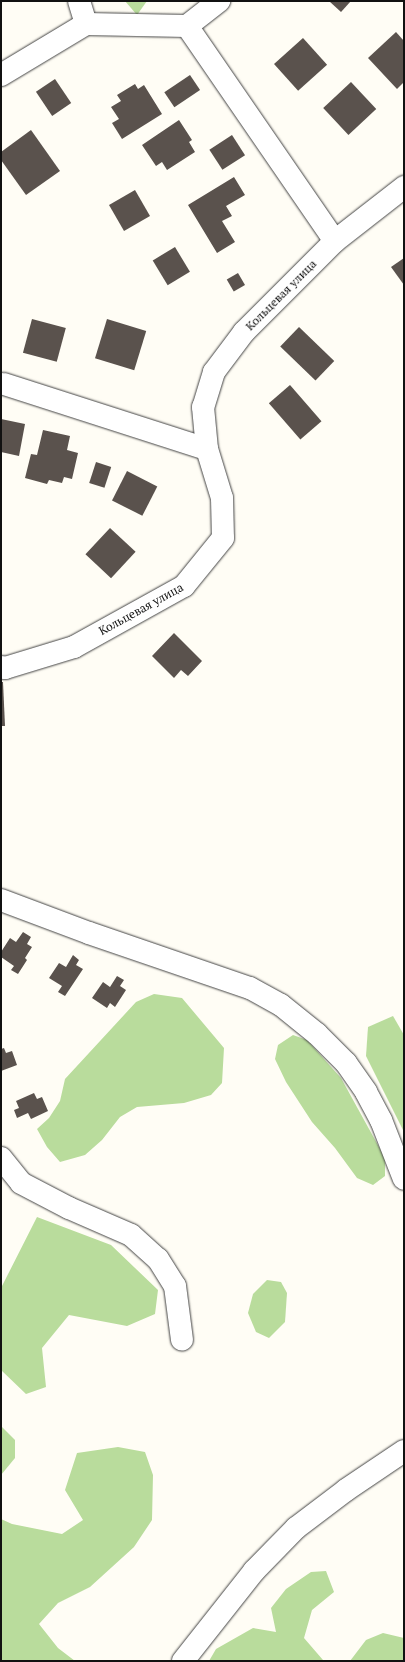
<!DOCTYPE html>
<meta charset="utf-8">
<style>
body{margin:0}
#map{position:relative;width:405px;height:1662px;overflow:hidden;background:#fffdf5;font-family:"PT Serif",serif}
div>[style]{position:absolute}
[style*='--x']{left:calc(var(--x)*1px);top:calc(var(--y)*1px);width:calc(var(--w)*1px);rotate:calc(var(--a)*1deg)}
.forest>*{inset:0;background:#b9dc9c}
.building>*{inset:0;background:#5a524d;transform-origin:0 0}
.roads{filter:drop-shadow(0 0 1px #444) drop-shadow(0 0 1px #444)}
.minor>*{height:22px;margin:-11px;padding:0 11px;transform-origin:11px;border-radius:11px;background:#fff}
span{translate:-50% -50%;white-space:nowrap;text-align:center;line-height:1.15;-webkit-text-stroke:4px #fff;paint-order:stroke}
.street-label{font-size:12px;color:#111}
.frame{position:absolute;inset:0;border:2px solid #111;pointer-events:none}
</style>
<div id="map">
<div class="forest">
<div style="clip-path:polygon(125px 1px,147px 1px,137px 15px)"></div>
<div style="clip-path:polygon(154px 994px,182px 998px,224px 1048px,222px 1083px,211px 1095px,184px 1103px,137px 1107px,120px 1117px,102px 1140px,85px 1155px,60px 1162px,47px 1147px,37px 1129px,49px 1118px,60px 1101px,65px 1079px,136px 1002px)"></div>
<div style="clip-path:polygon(393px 1016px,404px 1035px,404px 1132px,366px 1056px,368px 1027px)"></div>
<div style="clip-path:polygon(293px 1035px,307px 1040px,341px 1078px,385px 1158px,385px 1176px,373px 1185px,357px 1178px,335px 1148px,312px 1122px,286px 1082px,275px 1059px,278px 1045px)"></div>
<div style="clip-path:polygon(37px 1217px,111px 1245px,158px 1290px,155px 1314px,127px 1326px,69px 1315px,42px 1348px,46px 1387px,26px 1394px,1px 1370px,1px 1288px)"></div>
<div style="clip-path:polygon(267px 1280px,281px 1282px,287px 1293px,285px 1322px,269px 1338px,256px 1332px,248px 1313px,253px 1294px)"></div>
<div style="clip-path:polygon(1px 1426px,15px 1440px,15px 1458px,1px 1475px)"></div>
<div style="clip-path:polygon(118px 1447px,145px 1452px,153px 1475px,152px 1520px,134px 1547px,90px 1587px,58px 1603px,39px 1624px,58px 1648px,75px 1661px,1px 1661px,1px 1519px,12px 1524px,62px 1534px,83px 1520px,65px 1490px,77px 1453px)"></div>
<div style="clip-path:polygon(326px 1571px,334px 1592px,312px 1610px,304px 1638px,323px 1660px,350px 1661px,366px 1640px,383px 1633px,404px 1638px,404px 1661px,209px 1661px,216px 1649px,253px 1628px,276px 1632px,271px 1608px,286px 1589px,311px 1572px)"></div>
</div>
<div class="building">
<div style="clip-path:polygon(329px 1px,351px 1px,341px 12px)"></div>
<div style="clip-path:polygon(396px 32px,404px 41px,404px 82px,397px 89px,368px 58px)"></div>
<div style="left:303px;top:38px;width:36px;height:39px;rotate:48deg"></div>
<div style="left:190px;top:75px;width:18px;height:31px;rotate:56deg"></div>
<div style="left:55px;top:79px;width:29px;height:23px;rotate:56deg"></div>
<div style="left:351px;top:82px;width:37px;height:38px;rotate:47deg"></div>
<div style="clip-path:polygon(135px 84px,138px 89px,144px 85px,162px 114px,122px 139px,112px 123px,119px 119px,111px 107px,121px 101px,117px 95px)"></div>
<div style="clip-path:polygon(179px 120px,192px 140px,189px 142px,195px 152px,167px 170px,162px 162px,156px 166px,142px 145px)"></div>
<div style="clip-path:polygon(31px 130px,60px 171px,26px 195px,1px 160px,1px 152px)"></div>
<div style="left:232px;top:135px;width:24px;height:27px;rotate:57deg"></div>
<div style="clip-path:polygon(234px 177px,245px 195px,226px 206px,232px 216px,222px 221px,235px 242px,217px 253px,188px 205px)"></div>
<div style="left:135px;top:190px;width:30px;height:30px;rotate:60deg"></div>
<div style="left:175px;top:247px;width:29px;height:26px;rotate:59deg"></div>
<div style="clip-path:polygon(404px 258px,404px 285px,391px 267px)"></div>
<div style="left:238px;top:273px;width:14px;height:13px;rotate:60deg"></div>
<div style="left:32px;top:319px;width:35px;height:35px;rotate:15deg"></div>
<div style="left:107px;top:319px;width:41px;height:41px;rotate:17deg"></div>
<div style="left:299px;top:327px;width:49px;height:27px;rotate:44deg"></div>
<div style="left:290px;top:385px;width:48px;height:28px;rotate:49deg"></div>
<div style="clip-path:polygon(1px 419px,25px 424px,19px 456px,1px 452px)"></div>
<div style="clip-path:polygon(43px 430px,70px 436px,67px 450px,78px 453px,72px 479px,64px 477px,62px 483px,49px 480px,47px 484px,25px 478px,31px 454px,37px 455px)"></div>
<div style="left:96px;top:462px;width:16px;height:22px;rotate:18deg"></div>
<div style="left:127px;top:471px;width:34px;height:33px;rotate:27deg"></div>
<div style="left:110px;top:528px;width:35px;height:36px;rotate:43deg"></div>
<div style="clip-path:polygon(174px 633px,202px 661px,188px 676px,181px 670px,174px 678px,152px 656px)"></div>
<div style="clip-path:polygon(1px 682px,3px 682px,5px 726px,1px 726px)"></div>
<div style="clip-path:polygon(23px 932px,31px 937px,27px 944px,32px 947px,25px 958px,27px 960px,18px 974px,11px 970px,14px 966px,1px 957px,1px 952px,10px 938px,16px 942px)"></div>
<div style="clip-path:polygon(73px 955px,79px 960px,76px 965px,83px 969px,65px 996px,58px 992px,62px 986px,49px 978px,59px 963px,66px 967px)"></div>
<div style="clip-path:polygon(117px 976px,124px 980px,120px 986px,126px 990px,115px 1007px,110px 1003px,107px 1008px,92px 998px,103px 982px,110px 987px)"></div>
<div style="clip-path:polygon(4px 1048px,6px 1053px,12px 1051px,17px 1065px,1px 1071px,1px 1049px)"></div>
<div style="clip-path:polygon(34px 1093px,37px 1099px,42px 1097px,48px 1111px,31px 1119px,28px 1113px,17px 1118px,14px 1110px,19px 1108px,16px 1101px)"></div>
</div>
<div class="roads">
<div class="minor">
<div style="--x:79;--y:1;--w:24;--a:73"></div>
<div style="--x:187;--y:26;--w:41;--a:-38"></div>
<div style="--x:1;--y:75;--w:99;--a:-31"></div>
<div style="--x:86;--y:24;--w:101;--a:1.1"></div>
<div style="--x:187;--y:26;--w:261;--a:55.5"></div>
<div style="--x:335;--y:241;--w:129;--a:135"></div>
<div style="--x:244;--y:332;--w:50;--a:126.9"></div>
<div style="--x:214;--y:372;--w:37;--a:107"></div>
<div style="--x:203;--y:407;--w:42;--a:84.6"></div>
<div style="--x:207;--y:449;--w:51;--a:73"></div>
<div style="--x:222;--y:498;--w:40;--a:88.6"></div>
<div style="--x:223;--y:538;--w:62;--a:129.1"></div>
<div style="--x:184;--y:586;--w:126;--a:151"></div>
<div style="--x:74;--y:647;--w:72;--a:163.1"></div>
<div style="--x:5;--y:668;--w:4;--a:-166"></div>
<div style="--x:335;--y:241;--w:88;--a:-38"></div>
<div style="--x:4;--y:384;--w:213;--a:17.8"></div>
<div style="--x:1;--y:900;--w:94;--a:20.6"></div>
<div style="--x:89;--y:933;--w:170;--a:18.9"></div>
<div style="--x:250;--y:988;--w:35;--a:29"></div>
<div style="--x:281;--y:1005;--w:46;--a:38.9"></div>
<div style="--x:317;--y:1034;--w:41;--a:45"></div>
<div style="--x:346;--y:1063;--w:35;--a:55"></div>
<div style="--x:366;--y:1092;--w:32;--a:62"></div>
<div style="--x:381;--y:1120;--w:63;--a:68.7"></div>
<div style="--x:1;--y:1158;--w:32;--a:51"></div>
<div style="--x:21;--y:1183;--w:54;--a:27.5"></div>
<div style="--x:69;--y:1208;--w:68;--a:23.5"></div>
<div style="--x:131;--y:1235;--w:36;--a:42"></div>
<div style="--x:158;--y:1259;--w:32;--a:58"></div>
<div style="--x:175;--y:1286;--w:54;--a:82.6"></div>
<div style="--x:183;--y:1661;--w:115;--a:-51.7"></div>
<div style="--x:254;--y:1571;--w:60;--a:-45.7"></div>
<div style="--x:296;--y:1528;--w:63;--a:-37.2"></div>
<div style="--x:346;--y:1490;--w:70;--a:-33.9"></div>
</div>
</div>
<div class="street-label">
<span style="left:281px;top:295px;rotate:-45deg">Кольцевая улица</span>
<span style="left:141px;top:609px;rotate:-29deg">Кольцевая улица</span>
</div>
<div class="frame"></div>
</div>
